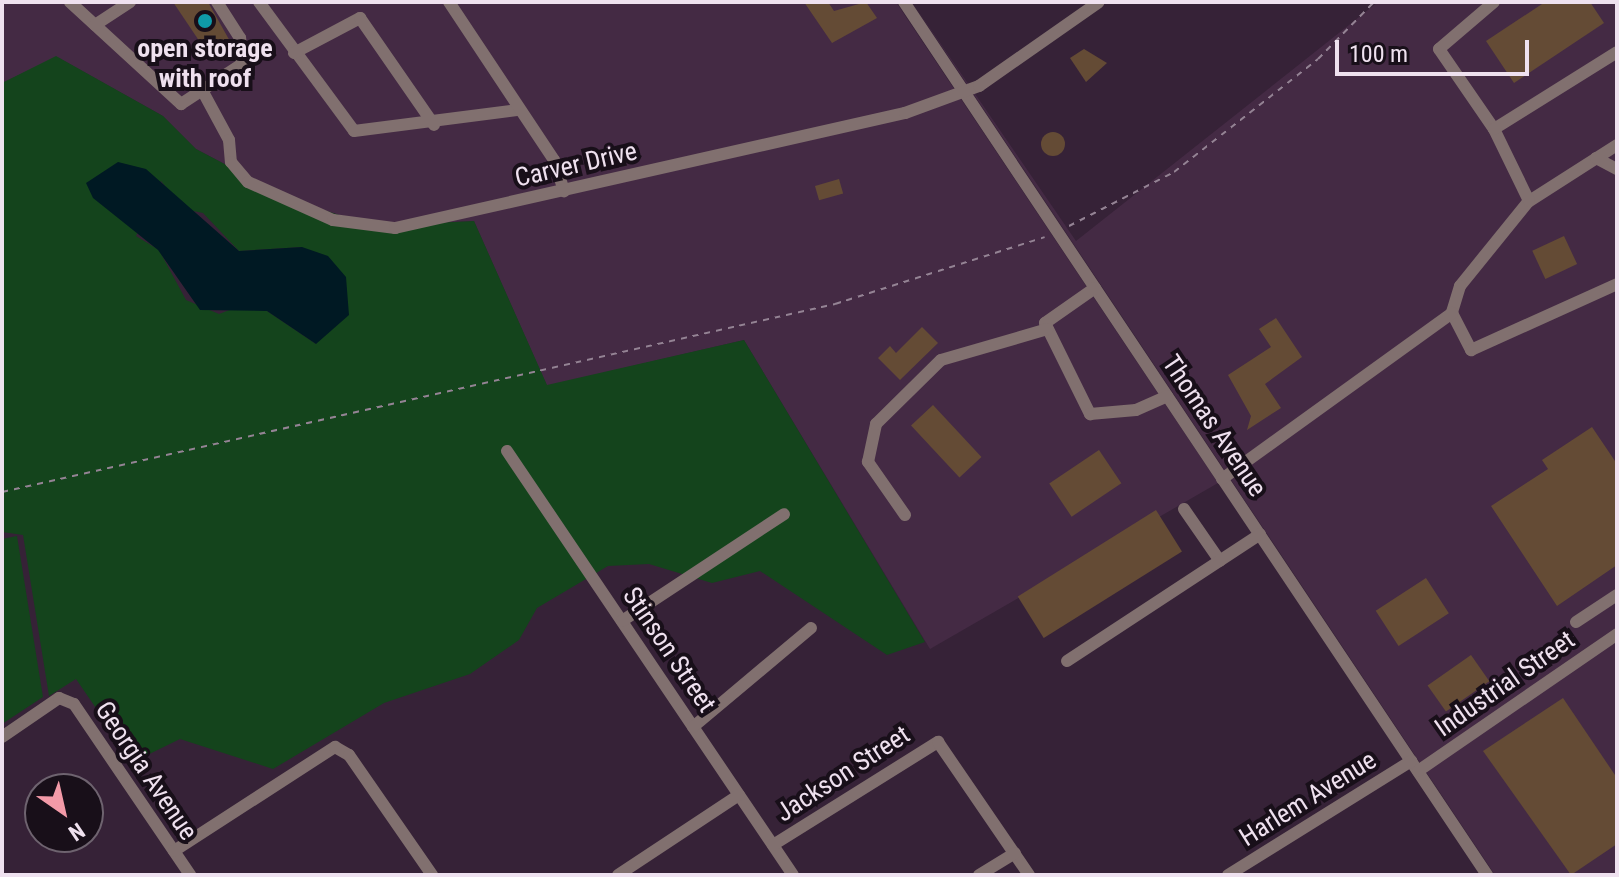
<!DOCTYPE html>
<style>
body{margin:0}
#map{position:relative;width:1619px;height:877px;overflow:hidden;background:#362237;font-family:"Roboto Condensed",sans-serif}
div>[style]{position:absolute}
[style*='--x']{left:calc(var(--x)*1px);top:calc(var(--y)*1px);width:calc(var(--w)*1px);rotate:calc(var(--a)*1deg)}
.built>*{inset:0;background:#442a44}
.green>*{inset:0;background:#14441c}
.water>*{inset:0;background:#001923}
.building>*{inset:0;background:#644b35;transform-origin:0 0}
.round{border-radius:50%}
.path>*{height:2px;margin-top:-1px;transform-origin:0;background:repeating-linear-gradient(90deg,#948394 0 6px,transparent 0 12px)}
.minor>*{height:12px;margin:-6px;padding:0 6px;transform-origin:6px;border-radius:6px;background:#81706f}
.dots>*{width:22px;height:22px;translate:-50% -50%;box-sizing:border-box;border:4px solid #180f19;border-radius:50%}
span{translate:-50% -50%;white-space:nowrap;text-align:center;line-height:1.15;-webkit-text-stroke:8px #180f19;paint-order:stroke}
.poi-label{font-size:26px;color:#efe1ef;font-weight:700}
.street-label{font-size:26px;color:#efe1ef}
.frame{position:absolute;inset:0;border:4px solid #efe1ef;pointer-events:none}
.north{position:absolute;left:24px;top:773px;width:80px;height:80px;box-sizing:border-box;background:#180f19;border:2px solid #6e636f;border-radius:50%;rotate:146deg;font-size:22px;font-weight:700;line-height:32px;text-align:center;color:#efe1ef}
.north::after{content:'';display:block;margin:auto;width:28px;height:36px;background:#f39aa8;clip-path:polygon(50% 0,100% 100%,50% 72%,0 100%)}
.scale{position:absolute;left:1335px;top:40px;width:194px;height:36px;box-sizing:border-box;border:4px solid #efe1ef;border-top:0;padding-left:10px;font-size:24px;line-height:28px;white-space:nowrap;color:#efe1ef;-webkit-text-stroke:6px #180f19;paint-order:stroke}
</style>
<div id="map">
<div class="built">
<div style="clip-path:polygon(2px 2px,896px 2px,1218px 483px,930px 649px,744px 340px,547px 386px,474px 221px,374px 226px,295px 201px,196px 149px,163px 116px,57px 57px,2px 83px)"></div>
<div style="clip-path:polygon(912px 2px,1076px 241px,1378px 2px,1617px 2px,1617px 875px,1495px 875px)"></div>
</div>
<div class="green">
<div style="clip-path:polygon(evenodd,56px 56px,163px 116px,196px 149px,295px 201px,374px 226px,474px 221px,547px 385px,744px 340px,925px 642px,887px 655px,760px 571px,712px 583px,649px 564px,608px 566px,537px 608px,519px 640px,470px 674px,384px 703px,273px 769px,180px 739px,133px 762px,76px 679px,49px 696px,23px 535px,2px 532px,2px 83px,56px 56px,161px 181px,184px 209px,203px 213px,239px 251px,302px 247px,316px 344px,267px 311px,240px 306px,219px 314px,186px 300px,159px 250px,136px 236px,161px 181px)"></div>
<div style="clip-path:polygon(17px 536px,43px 697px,2px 724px,2px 539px)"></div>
</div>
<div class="water">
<div style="clip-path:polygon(118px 162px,146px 169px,239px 251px,302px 247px,328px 256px,346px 277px,349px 315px,316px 344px,267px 311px,200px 310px,158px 250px,93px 198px,86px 183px)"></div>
</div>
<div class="building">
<div style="clip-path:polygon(173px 2px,208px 2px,231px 43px,210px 57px)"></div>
<div style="clip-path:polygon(804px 2px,828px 2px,834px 11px,866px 2px,877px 18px,832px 43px)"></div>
<div style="clip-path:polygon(1545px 2px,1590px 2px,1604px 23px,1514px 83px,1486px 41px)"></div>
<div style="clip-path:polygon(1084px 49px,1107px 63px,1086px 82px,1070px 58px)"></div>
<div class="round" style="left:1041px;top:132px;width:24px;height:24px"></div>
<div style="left:839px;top:179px;width:15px;height:25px;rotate:74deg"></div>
<div style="left:1564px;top:236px;width:31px;height:35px;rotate:65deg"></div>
<div style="clip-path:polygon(1276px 318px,1302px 357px,1265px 384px,1281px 408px,1247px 430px,1251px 416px,1228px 375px,1271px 347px,1259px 329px)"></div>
<div style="clip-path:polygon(922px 327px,938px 343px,900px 380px,878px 358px,890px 346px,896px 353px)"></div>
<div style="left:933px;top:405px;width:71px;height:30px;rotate:47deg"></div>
<div style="clip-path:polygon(1592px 427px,1617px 464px,1617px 565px,1557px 606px,1491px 506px,1548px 469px,1542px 460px)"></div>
<div style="left:1099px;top:450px;width:40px;height:60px;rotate:56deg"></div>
<div style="left:1156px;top:510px;width:49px;height:163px;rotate:58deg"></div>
<div style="left:1426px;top:578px;width:42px;height:60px;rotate:57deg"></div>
<div style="left:1471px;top:655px;width:32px;height:53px;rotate:55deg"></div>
<div style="clip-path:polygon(1563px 698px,1617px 778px,1617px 844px,1571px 875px,1483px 751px)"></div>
</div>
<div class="path">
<div style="--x:1069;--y:226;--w:118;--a:-27.2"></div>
<div style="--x:1174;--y:172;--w:183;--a:-38.1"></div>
<div style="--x:1318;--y:59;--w:80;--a:-45.5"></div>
<div style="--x:2;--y:492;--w:854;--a:-12.72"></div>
<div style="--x:835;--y:304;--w:220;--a:-17.7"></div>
</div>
<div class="minor">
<div style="--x:70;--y:2;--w:151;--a:42.6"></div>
<div style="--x:181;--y:104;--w:73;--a:-33.3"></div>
<div style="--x:242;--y:64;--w:26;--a:-94"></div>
<div style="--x:240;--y:38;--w:43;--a:-122.6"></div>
<div style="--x:259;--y:2;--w:160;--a:53.6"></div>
<div style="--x:354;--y:131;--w:166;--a:-7.3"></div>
<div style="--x:449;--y:2;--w:190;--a:56.4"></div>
<div style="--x:554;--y:160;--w:33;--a:72"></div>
<div style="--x:904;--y:2;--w:1050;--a:56.26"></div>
<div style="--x:95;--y:25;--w:42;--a:-33.3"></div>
<div style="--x:294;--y:53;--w:75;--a:-27.9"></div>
<div style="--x:360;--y:18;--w:130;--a:55.3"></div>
<div style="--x:202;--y:90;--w:57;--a:61.6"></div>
<div style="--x:229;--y:140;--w:22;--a:85"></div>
<div style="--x:231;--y:162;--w:26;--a:50"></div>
<div style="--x:248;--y:182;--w:93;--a:24.1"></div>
<div style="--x:333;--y:220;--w:63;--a:7.4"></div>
<div style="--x:395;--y:228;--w:523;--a:-12.71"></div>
<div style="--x:905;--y:113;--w:79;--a:-20"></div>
<div style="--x:979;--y:86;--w:146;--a:-35"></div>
<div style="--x:1494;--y:129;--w:97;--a:-124.5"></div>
<div style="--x:1439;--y:49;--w:72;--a:-40.5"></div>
<div style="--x:1617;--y:145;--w:106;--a:147.4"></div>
<div style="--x:1528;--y:202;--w:108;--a:129"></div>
<div style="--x:1460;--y:286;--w:28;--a:107"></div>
<div style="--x:1452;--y:313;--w:42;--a:62.8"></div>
<div style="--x:1471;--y:350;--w:160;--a:-24.3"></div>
<div style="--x:1596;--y:158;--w:24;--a:28"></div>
<div style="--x:1529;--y:201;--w:80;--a:-115.9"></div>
<div style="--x:1494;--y:129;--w:145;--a:-32"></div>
<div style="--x:1095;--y:288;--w:61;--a:145"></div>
<div style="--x:1045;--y:323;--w:102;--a:63.7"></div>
<div style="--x:1090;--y:414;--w:46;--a:-5"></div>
<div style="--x:1136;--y:410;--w:34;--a:-24"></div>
<div style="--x:507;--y:451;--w:511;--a:56"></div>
<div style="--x:1222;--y:479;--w:284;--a:-35.8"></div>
<div style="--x:1184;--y:509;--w:63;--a:55.3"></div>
<div style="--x:905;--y:515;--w:65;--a:-124.9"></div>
<div style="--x:868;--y:462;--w:39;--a:-78"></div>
<div style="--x:876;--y:424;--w:91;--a:-44.6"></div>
<div style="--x:941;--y:360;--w:111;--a:-16.2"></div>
<div style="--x:622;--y:621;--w:194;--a:-33.4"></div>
<div style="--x:1576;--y:622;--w:49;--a:-33.4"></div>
<div style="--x:1067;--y:661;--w:231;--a:-33.3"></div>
<div style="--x:693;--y:727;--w:154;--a:-40"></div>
<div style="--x:2;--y:737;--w:69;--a:-34.4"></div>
<div style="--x:59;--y:698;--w:16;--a:22"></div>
<div style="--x:74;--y:704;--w:207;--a:55.8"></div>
<div style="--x:1418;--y:771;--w:242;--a:-34.5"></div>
<div style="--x:773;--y:845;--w:195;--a:-32"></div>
<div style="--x:938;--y:742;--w:161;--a:55.6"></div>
<div style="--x:174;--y:851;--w:192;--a:-32.9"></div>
<div style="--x:335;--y:747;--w:16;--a:30"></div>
<div style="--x:349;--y:755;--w:146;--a:55.3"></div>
<div style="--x:618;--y:875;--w:145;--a:-33.5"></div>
<div style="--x:979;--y:875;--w:42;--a:-31.4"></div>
<div style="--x:1228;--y:875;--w:216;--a:-31.9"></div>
</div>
<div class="dots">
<div style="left:205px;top:21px;background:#0f9aa8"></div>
</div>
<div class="poi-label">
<span style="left:205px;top:64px">open storage<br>with roof</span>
</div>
<div class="street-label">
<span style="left:576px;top:165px;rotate:-13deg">Carver Drive</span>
<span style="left:1214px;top:426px;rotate:56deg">Thomas Avenue</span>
<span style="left:669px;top:650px;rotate:56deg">Stinson Street</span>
<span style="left:1505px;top:684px;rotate:-35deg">Industrial Street</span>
<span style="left:146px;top:771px;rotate:56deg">Georgia Avenue</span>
<span style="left:843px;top:774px;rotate:-33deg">Jackson Street</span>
<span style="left:1308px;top:799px;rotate:-32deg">Harlem Avenue</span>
</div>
<div class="frame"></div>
<div class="north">N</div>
<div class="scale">100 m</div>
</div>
